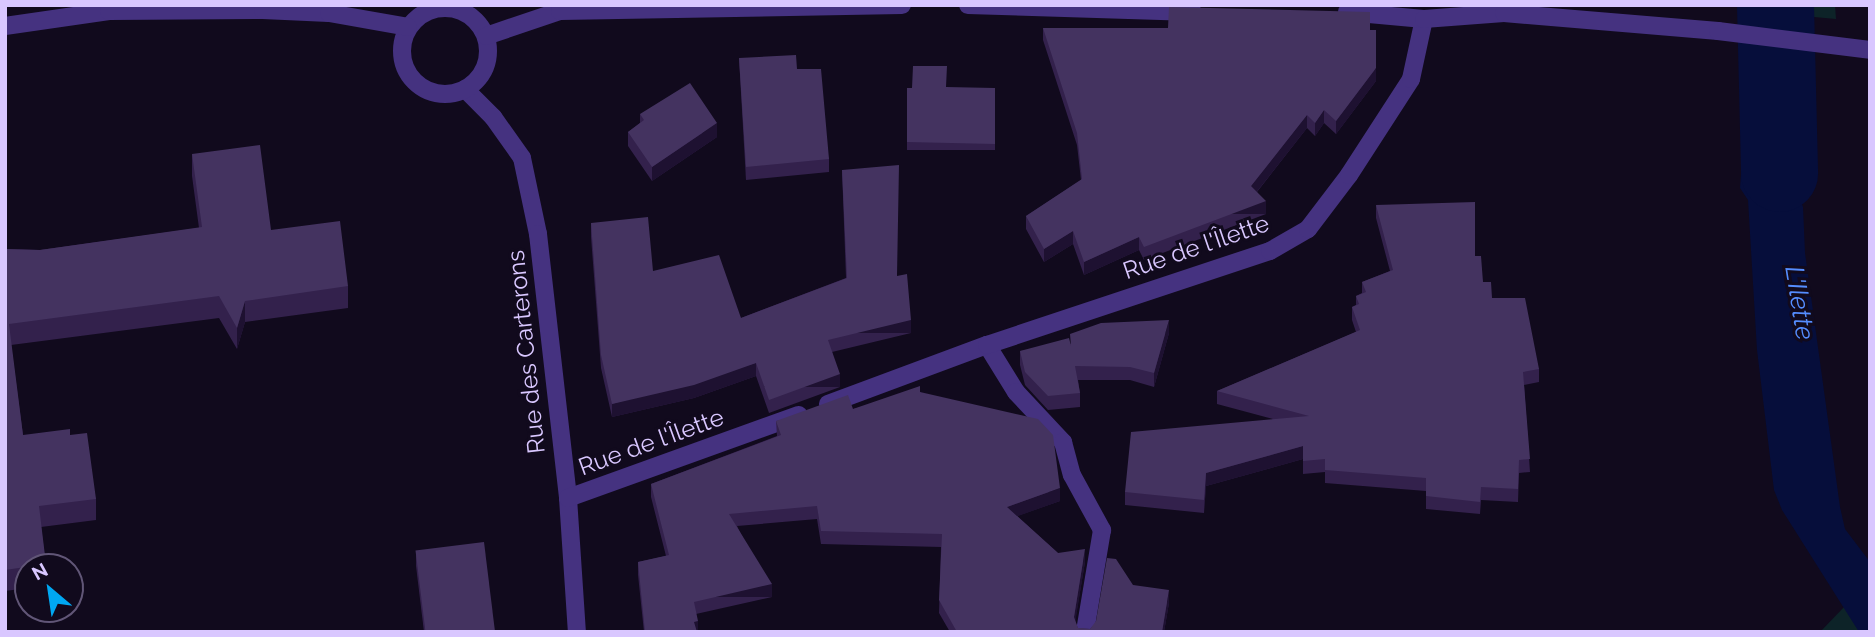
<!DOCTYPE html>
<meta charset="utf-8">
<style>
body{margin:0}
#map{position:relative;width:1875px;height:637px;overflow:hidden;background:#110a1d;font-family:Raleway,sans-serif}
div>[style]{position:absolute}
[style*='--x']{left:calc(var(--x)*1px);top:calc(var(--y)*1px);width:calc(var(--w)*1px);rotate:calc(var(--a)*1deg)}
.green>*{inset:0;background:#0d2328}
.water>*{inset:0;background:#060e3b}
.river>*{height:77px;margin:-38.5px;padding:0 38.5px;transform-origin:38.5px;border-radius:38.5px;background:#060e3b}
.minor>*{height:18px;margin:-9px;padding:0 9px;transform-origin:9px;border-radius:9px;background:#453280}
.tertiary>*{height:18px;margin:-9px;padding:0 9px;transform-origin:9px;border-radius:9px;background:#453280}
.tertiary>.ring{margin:-9px;padding:0;box-sizing:content-box;background:none;border:18px solid #453280;border-radius:50%}
.wall>*{inset:0;background:#33214c;transform-origin:0 0}
.shaded-wall>*{inset:0;background:#1e1131;transform-origin:0 0}
.building>*{inset:0;background:#443360;transform-origin:0 0}
span{translate:-50% -50%;white-space:nowrap;text-align:center;line-height:1.15;-webkit-text-stroke:6px #110a1d;paint-order:stroke}
.street-label{font-size:24px;color:#d9c7ff}
.water-label{font-size:26px;color:#558dff;font-style:italic}
.frame{position:absolute;inset:0;border:7px solid #d9c7ff;pointer-events:none}
.north{position:absolute;left:14px;top:553px;width:70px;height:70px;box-sizing:border-box;background:#110a1d;border:2px solid #615677;border-radius:50%;rotate:331deg;font-size:19px;font-weight:700;line-height:28px;text-align:center;color:#d9c7ff}
.north::after{content:'';display:block;margin:auto;width:24px;height:32px;background:#00a8f2;clip-path:polygon(50% 0,100% 100%,50% 72%,0 100%)}
</style>
<div id="map">
<div class="green">
<div style="clip-path:polygon(1796px 5px,1835px 5px,1836px 19px,1792px 15px)"></div>
<div style="clip-path:polygon(1847px 604px,1870px 632px,1820px 632px)"></div>
</div>
<div class="water">
<div style="clip-path:polygon(1757px 5px,1796px 5px,1796px 13px,1756px 11px)"></div>
<div style="clip-path:polygon(1749px 64px,1795px 68px,1788px 149px,1792px 178px,1803px 207px,1805px 253px,1840px 507px,1845px 529px,1870px 562px,1870px 632px,1859px 632px,1782px 510px,1774px 490px,1757px 350px,1748px 200px,1740px 188px)"></div>
</div>
<div class="river">
<div style="--x:1775;--y:5;--w:168;--a:88.6"></div>
</div>
<div class="minor">
<div style="--x:434;--y:8;--w:3;--a:-90"></div>
<div style="--x:465;--y:89;--w:40;--a:45"></div>
<div style="--x:493;--y:117;--w:50;--a:54.7"></div>
<div style="--x:522;--y:158;--w:78;--a:78.1"></div>
<div style="--x:538;--y:234;--w:266;--a:83.5"></div>
<div style="--x:568;--y:498;--w:134;--a:86.2"></div>
<div style="--x:987;--y:345;--w:55;--a:58.3"></div>
<div style="--x:1016;--y:392;--w:69;--a:46.8"></div>
<div style="--x:1063;--y:442;--w:34;--a:75"></div>
<div style="--x:1072;--y:475;--w:63;--a:61.4"></div>
<div style="--x:1102;--y:530;--w:103;--a:99.5"></div>
<div style="--x:828;--y:404;--w:170;--a:-20.4"></div>
<div style="--x:987;--y:345;--w:298;--a:-18.4"></div>
<div style="--x:1270;--y:251;--w:44;--a:-30.1"></div>
<div style="--x:1308;--y:229;--w:68;--a:-52.8"></div>
<div style="--x:1349;--y:175;--w:114;--a:-57.1"></div>
<div style="--x:1411;--y:79;--w:61;--a:-77.8"></div>
<div style="--x:568;--y:498;--w:245;--a:-19.8"></div>
</div>
<div class="tertiary">
<div style="--x:968;--y:5;--w:225;--a:1.8"></div>
<div class="ring" style="left:402px;top:8px;width:68px;height:68px"></div>
<div style="--x:1347;--y:12;--w:77;--a:5.2"></div>
<div style="--x:1424;--y:19;--w:80;--a:-4.3"></div>
<div style="--x:1504;--y:13;--w:215;--a:4.8"></div>
<div style="--x:1718;--y:31;--w:153;--a:7.1"></div>
<div style="--x:5;--y:26;--w:105;--a:-8.2"></div>
<div style="--x:109;--y:11;--w:154;--a:-0.4"></div>
<div style="--x:263;--y:10;--w:66;--a:2.6"></div>
<div style="--x:329;--y:13;--w:80;--a:10"></div>
<div style="--x:486;--y:36;--w:78;--a:-18.7"></div>
<div style="--x:560;--y:11;--w:342;--a:-1"></div>
</div>
<div class="wall">
<div style="clip-path:polygon(1043px 28px,1370px 30px,1376px 81px,1336px 134px,1324px 123px,1315px 136px,1307px 128px,1257px 192px,1266px 214px,1144px 260px,1139px 250px,1084px 275px,1073px 244px,1044px 262px,1026px 229px,1026px 216px,1081px 180px,1077px 145px,1043px 40px)"></div>
<div style="clip-path:polygon(739px 58px,797px 69px,829px 159px,829px 172px,746px 180px)"></div>
<div style="left:907px;top:88px;width:88px;height:62px"></div>
<div style="clip-path:polygon(640px 114px,717px 137px,652px 181px,628px 146px,628px 132px,640px 123px)"></div>
<div style="clip-path:polygon(192px 154px,271px 230px,348px 286px,348px 308px,245px 322px,237px 349px,219px 318px,11px 345px,23px 435px,70px 435px,96px 499px,96px 520px,41px 527px,46px 567px,28px 567px,28px 588px,5px 591px,5px 249px,40px 250px,199px 228px,192px 176px)"></div>
<div style="clip-path:polygon(842px 170px,897px 276px,911px 333px,832px 352px,840px 387px,769px 413px,756px 376px,694px 398px,612px 417px,601px 368px,591px 237px,591px 223px,653px 271px,741px 318px,846px 278px)"></div>
<div style="clip-path:polygon(1376px 205px,1475px 256px,1483px 282px,1492px 298px,1539px 369px,1539px 382px,1524px 385px,1530px 472px,1519px 473px,1518px 502px,1481px 500px,1480px 514px,1426px 509px,1426px 491px,1325px 483px,1325px 472px,1303px 474px,1303px 459px,1206px 486px,1204px 513px,1125px 505px,1125px 492px,1273px 419px,1217px 404px,1217px 391px,1356px 332px,1352px 320px,1352px 307px,1356px 305px,1356px 296px,1362px 293px,1362px 282px,1390px 271px,1376px 218px)"></div>
<div style="clip-path:polygon(1169px 333px,1154px 387px,1130px 380px,1078px 380px,1080px 393px,1080px 407px,1048px 410px,1025px 385px,1020px 365px,1020px 351px,1070px 344px)"></div>
<div style="clip-path:polygon(920px 392px,1060px 501px,1017px 516px,1058px 553px,1085px 562px,1075px 621px,1078px 628px,1090px 629px,1133px 585px,1169px 603px,1164px 632px,950px 632px,939px 613px,941px 547px,821px 544px,817px 519px,737px 526px,772px 597px,696px 614px,698px 632px,644px 632px,638px 575px,638px 562px,666px 556px,651px 497px,651px 484px,777px 436px,776px 421px,853px 409px)"></div>
<div style="clip-path:polygon(416px 551px,495px 632px,424px 632px,416px 566px)"></div>
</div>
<div class="shaded-wall">
<div style="clip-path:polygon(1376px 68px,1376px 81px,1336px 134px,1336px 121px)"></div>
<div style="clip-path:polygon(1324px 110px,1324px 123px,1315px 136px,1315px 123px)"></div>
<div style="clip-path:polygon(1307px 115px,1307px 128px,1251px 199px,1251px 186px)"></div>
<div style="clip-path:polygon(717px 123px,717px 137px,652px 181px,652px 167px)"></div>
<div style="left:1266px;top:201px;width:13px;height:130px;rotate:90deg"></div>
<div style="clip-path:polygon(1073px 231px,1073px 244px,1044px 262px,1044px 249px)"></div>
<div style="clip-path:polygon(1139px 237px,1139px 250px,1084px 275px,1084px 262px)"></div>
<div style="clip-path:polygon(245px 301px,245px 322px,237px 349px,237px 328px)"></div>
<div style="left:911px;top:320px;width:13px;height:85px;rotate:90deg"></div>
<div style="clip-path:polygon(1169px 320px,1169px 333px,1154px 387px,1154px 373px)"></div>
<div style="clip-path:polygon(756px 363px,756px 376px,694px 398px,612px 417px,612px 404px)"></div>
<div style="left:840px;top:374px;width:13px;height:76px;rotate:90deg"></div>
<div style="clip-path:polygon(1303px 446px,1303px 459px,1206px 486px,1204px 513px,1206px 473px)"></div>
<div style="clip-path:polygon(1060px 488px,1060px 501px,1007px 520px,1007px 507px)"></div>
<div style="clip-path:polygon(1085px 549px,1085px 562px,1074px 630px,1074px 617px)"></div>
<div style="left:772px;top:584px;width:13px;height:80px;rotate:90deg"></div>
<div style="clip-path:polygon(1169px 590px,1169px 603px,1164px 632px,1162px 632px)"></div>
<div style="left:698px;top:621px;width:11px;height:4px;rotate:90deg"></div>
</div>
<div class="building">
<div style="clip-path:polygon(1169px 7px,1370px 12px,1370px 30px,1376px 30px,1376px 68px,1336px 121px,1324px 110px,1315px 123px,1307px 115px,1251px 186px,1266px 201px,1144px 247px,1139px 237px,1084px 262px,1073px 231px,1044px 249px,1026px 216px,1082px 179px,1077px 133px,1043px 28px,1168px 28px)"></div>
<div style="clip-path:polygon(796px 55px,797px 69px,821px 69px,829px 159px,746px 167px,739px 58px)"></div>
<div style="clip-path:polygon(913px 66px,947px 66px,946px 87px,995px 88px,995px 144px,907px 142px,907px 88px,912px 88px)"></div>
<div style="clip-path:polygon(690px 83px,717px 123px,652px 167px,628px 132px,644px 120px,640px 114px)"></div>
<div style="clip-path:polygon(260px 145px,271px 230px,340px 221px,348px 286px,245px 301px,237px 328px,219px 296px,9px 324px,23px 435px,70px 429px,70px 435px,87px 433px,96px 499px,39px 506px,46px 564px,5px 570px,5px 249px,40px 250px,202px 227px,192px 154px)"></div>
<div style="clip-path:polygon(899px 165px,897px 276px,907px 274px,911px 320px,828px 340px,840px 374px,769px 400px,756px 363px,694px 385px,612px 404px,601px 355px,591px 223px,648px 217px,653px 271px,719px 255px,741px 318px,847px 278px,842px 170px)"></div>
<div style="clip-path:polygon(1475px 202px,1475px 256px,1481px 256px,1483px 282px,1491px 282px,1492px 298px,1525px 298px,1539px 369px,1523px 372px,1530px 459px,1519px 460px,1518px 489px,1481px 487px,1480px 502px,1426px 496px,1426px 478px,1325px 470px,1325px 459px,1303px 461px,1303px 446px,1206px 473px,1204px 500px,1125px 492px,1131px 432px,1309px 416px,1217px 391px,1360px 330px,1352px 307px,1359px 304px,1356px 296px,1366px 292px,1362px 282px,1393px 270px,1376px 205px)"></div>
<div style="clip-path:polygon(1169px 320px,1154px 373px,1130px 367px,1075px 366px,1080px 393px,1048px 396px,1025px 372px,1020px 351px,1069px 338px,1071px 346px,1070px 334px,1101px 323px)"></div>
<div style="clip-path:polygon(920px 386px,920px 392px,1038px 419px,1053px 435px,1060px 488px,1007px 507px,1058px 553px,1085px 549px,1074px 617px,1078px 628px,1090px 629px,1096px 621px,1107px 558px,1116px 559px,1133px 585px,1169px 590px,1162px 632px,957px 632px,939px 600px,942px 534px,821px 531px,817px 506px,729px 514px,772px 584px,694px 602px,698px 621px,694px 622px,697px 632px,645px 632px,638px 562px,669px 555px,651px 484px,781px 435px,776px 421px,848px 395px,853px 409px)"></div>
<div style="left:484px;top:542px;width:91px;height:69px;rotate:83deg"></div>
</div>
<div class="street-label">
<span style="left:1196px;top:247px;rotate:-19deg">Rue de l'Îlette</span>
<span style="left:526px;top:352px;rotate:-96deg">Rue des Carterons</span>
<span style="left:651px;top:442px;rotate:-20deg">Rue de l'Îlette</span>
</div>
<div class="water-label">
<span style="left:1799px;top:303px;rotate:81deg">L'Ilette</span>
</div>
<div class="frame"></div>
<div class="north">N</div>
</div>
